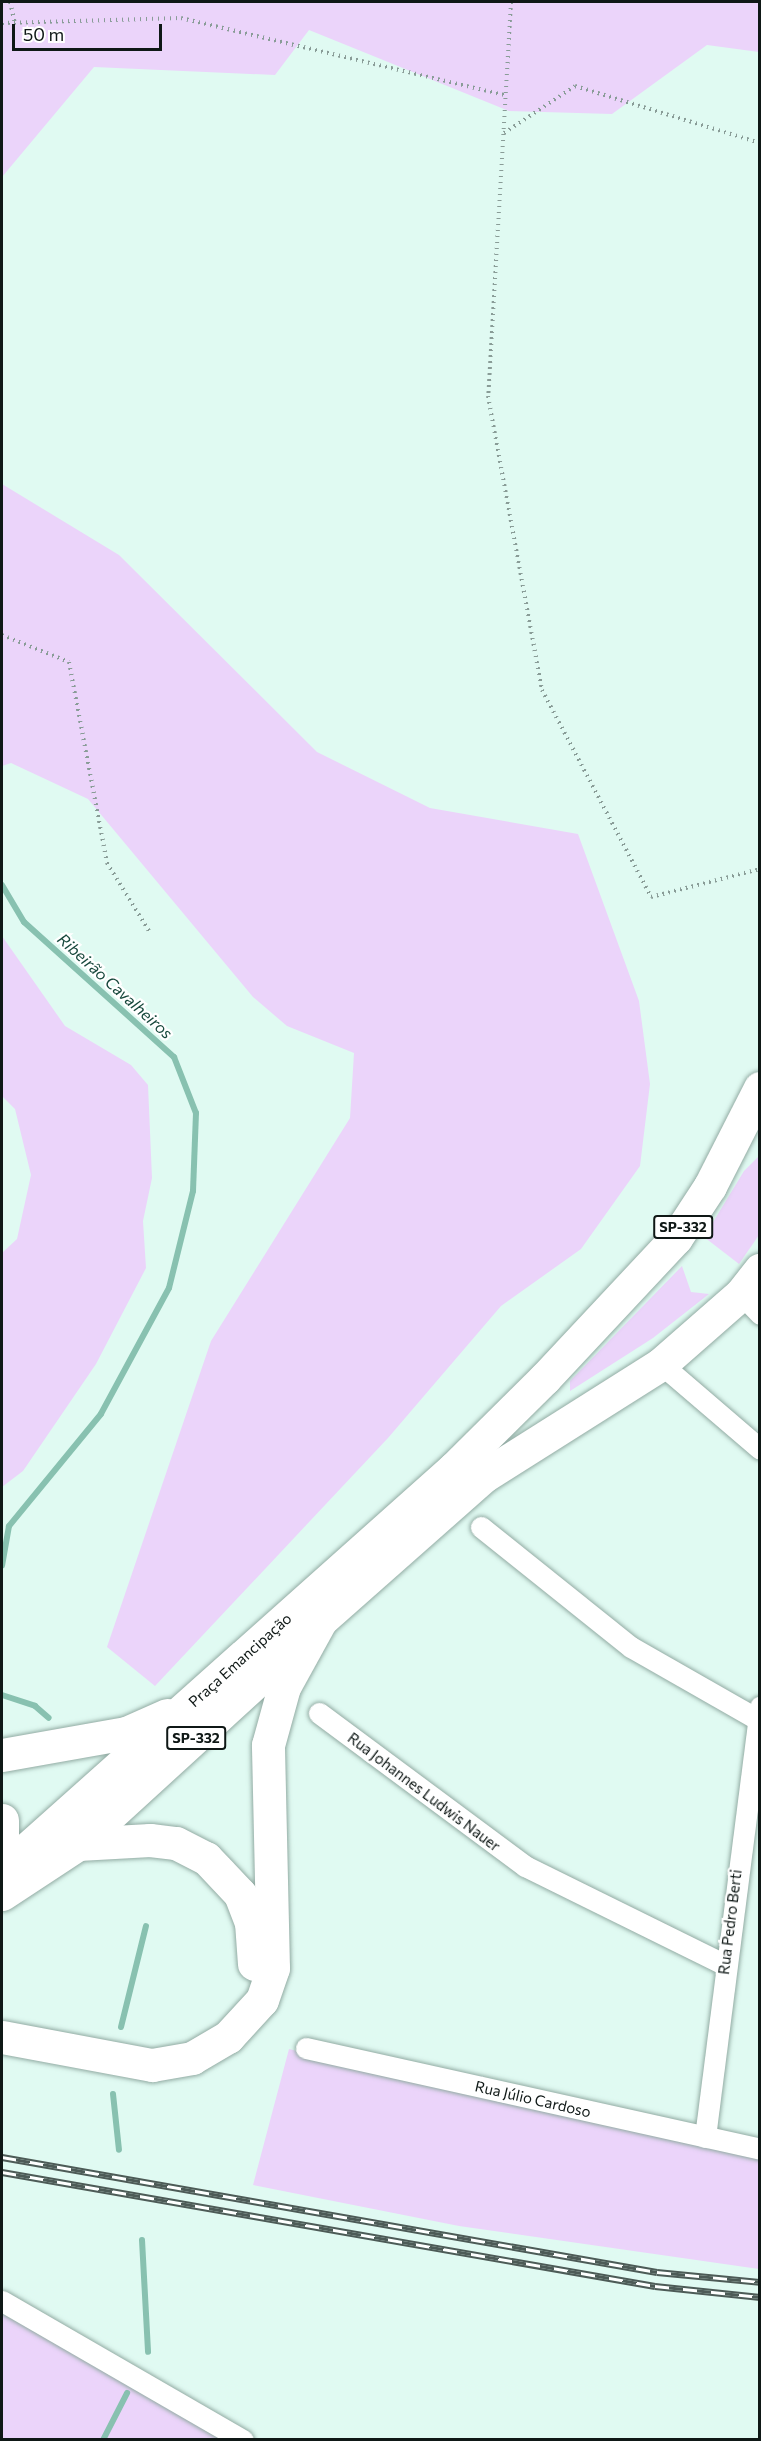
<!DOCTYPE html>
<meta charset="utf-8">
<style>
body{margin:0}
#map{position:relative;width:761px;height:2441px;overflow:hidden;background:#e0faf2;font-family:Commissioner,sans-serif}
div>[style]{position:absolute}
[style*='--x']{left:calc(var(--x)*1px);top:calc(var(--y)*1px);width:calc(var(--w)*1px);rotate:calc(var(--a)*1deg)}
.green>*{inset:0;background:#ebd4fa}
.stream>*{height:6px;margin:-3px;padding:0 3px;transform-origin:3px;border-radius:3px;background:#88c1b0}
.path>*{height:4px;margin-top:-2px;transform-origin:0;background:repeating-linear-gradient(90deg,#899c97 0 1.5px,transparent 0 6px)}
.roads{filter:drop-shadow(0 0 2px #92aba3) drop-shadow(0 0 2px #92aba3)}
.street>*{height:21px;margin:-10.5px;padding:0 10.5px;transform-origin:10.5px;border-radius:10.5px;background:#fff}
.primary>*{height:33px;margin:-16.5px;padding:0 16.5px;transform-origin:16.5px;border-radius:16.5px;background:#fff}
.rail>*{height:7px;margin-top:-3.5px;transform-origin:0;background:repeating-linear-gradient(90deg,#fff 0 14px,#4d5b57 0 28px);box-sizing:border-box;border-block:2px solid #4d5b57}
span{translate:-50% -50%;white-space:nowrap;text-align:center;line-height:1.15;-webkit-text-stroke:4.5px #fff;paint-order:stroke}
.shield-label span{padding:2px 4px;background:#fff;border:2px solid;border-radius:4px;-webkit-text-stroke-width:0}
.shield-label{font-size:14px;color:#0f1816;font-weight:700}
.street-label{font-size:15px;color:#0f1816}
.water-label{font-size:16px;color:#17483c;font-style:italic}
.frame{position:absolute;inset:0;border:3px solid #0f1816;pointer-events:none}
.scale{position:absolute;left:12px;top:24px;width:150px;height:27px;box-sizing:border-box;border:3px solid #0f1816;border-top:0;padding-left:8px;font-size:18px;line-height:21px;white-space:nowrap;color:#0f1816;-webkit-text-stroke:4px #fff;paint-order:stroke}
</style>
<div id="map">
<div class="green">
<div style="clip-path:polygon(2px 2px,759px 2px,759px 52px,707px 45px,612px 114px,509px 111px,309px 30px,275px 75px,94px 67px,2px 177px)"></div>
<div style="clip-path:polygon(2px 484px,119px 555px,317px 752px,430px 808px,578px 834px,639px 1001px,650px 1084px,640px 1166px,581px 1249px,501px 1306px,388px 1438px,155px 1686px,107px 1647px,211px 1341px,350px 1118px,354px 1053px,287px 1026px,253px 997px,88px 799px,11px 763px,2px 766px)"></div>
<div style="clip-path:polygon(2px 936px,65px 1026px,131px 1065px,148px 1085px,152px 1178px,143px 1221px,146px 1268px,96px 1364px,23px 1471px,2px 1487px,2px 1253px,17px 1239px,31px 1175px,15px 1109px,2px 1096px)"></div>
<div style="clip-path:polygon(759px 1156px,759px 1235px,739px 1264px,704px 1237px,744px 1171px)"></div>
<div style="clip-path:polygon(682px 1266px,691px 1292px,709px 1294px,653px 1338px,570px 1391px,570px 1381px)"></div>
<div style="clip-path:polygon(289px 2049px,567px 2117px,759px 2150px,759px 2269px,459px 2226px,253px 2185px)"></div>
<div style="clip-path:polygon(2px 2314px,236px 2439px,2px 2439px)"></div>
</div>
<div class="stream">
<div style="--x:2;--y:885;--w:43;--a:59.3"></div>
<div style="--x:24;--y:922;--w:202;--a:42"></div>
<div style="--x:174;--y:1057;--w:60;--a:68.6"></div>
<div style="--x:196;--y:1113;--w:78;--a:92.2"></div>
<div style="--x:193;--y:1191;--w:100;--a:103.9"></div>
<div style="--x:169;--y:1288;--w:143;--a:118.4"></div>
<div style="--x:101;--y:1414;--w:145;--a:129.4"></div>
<div style="--x:9;--y:1526;--w:40;--a:100"></div>
<div style="--x:2;--y:1695;--w:35;--a:18"></div>
<div style="--x:35;--y:1706;--w:18;--a:41"></div>
<div style="--x:121;--y:2027;--w:104;--a:-76.1"></div>
<div style="--x:113;--y:2094;--w:56;--a:83.9"></div>
<div style="--x:142;--y:2240;--w:112;--a:86.9"></div>
<div style="--x:103;--y:2440;--w:53;--a:-62.9"></div>
</div>
<div class="path">
<div style="--x:10;--y:2;--w:22;--a:77"></div>
<div style="--x:511;--y:2;--w:395;--a:93.3"></div>
<div style="--x:488;--y:396;--w:299;--a:79.6"></div>
<div style="--x:542;--y:690;--w:234;--a:62.2"></div>
<div style="--x:651;--y:897;--w:113;--a:-14.4"></div>
<div style="--x:2;--y:23;--w:179;--a:-1.6"></div>
<div style="--x:181;--y:18;--w:333;--a:13.4"></div>
<div style="--x:504;--y:133;--w:85;--a:-33.5"></div>
<div style="--x:575;--y:86;--w:194;--a:17.1"></div>
<div style="--x:2;--y:635;--w:72;--a:21.9"></div>
<div style="--x:69;--y:662;--w:205;--a:79.3"></div>
<div style="--x:107;--y:863;--w:80;--a:58.3"></div>
</div>
<div class="roads">
<div class="street">
<div style="--x:741;--y:1294;--w:28;--a:46"></div>
<div style="--x:661;--y:1364;--w:130;--a:40.6"></div>
<div style="--x:481;--y:1527;--w:192;--a:38.7"></div>
<div style="--x:631;--y:1647;--w:145;--a:29.7"></div>
<div style="--x:319;--y:1713;--w:257;--a:36.6"></div>
<div style="--x:525;--y:1866;--w:223;--a:26.3"></div>
<div style="--x:306;--y:2048;--w:465;--a:12.5"></div>
<div style="--x:705;--y:2137;--w:434;--a:-82.7"></div>
<div style="--x:2;--y:2301;--w:278;--a:30"></div>
</div>
<div class="primary">
<div style="--x:2;--y:1755;--w:126;--a:-10.1"></div>
<div style="--x:126;--y:1733;--w:45;--a:-23.7"></div>
<div style="--x:2;--y:1820;--w:36;--a:90"></div>
<div style="--x:78;--y:1844;--w:72;--a:-3.2"></div>
<div style="--x:150;--y:1840;--w:26;--a:7"></div>
<div style="--x:176;--y:1843;--w:34;--a:27"></div>
<div style="--x:206;--y:1858;--w:50;--a:46.6"></div>
<div style="--x:240;--y:1894;--w:30;--a:69"></div>
<div style="--x:251;--y:1922;--w:42;--a:85.9"></div>
<div style="--x:2;--y:1871;--w:606;--a:-41.72"></div>
<div style="--x:454;--y:1468;--w:127;--a:-44.7"></div>
<div style="--x:544;--y:1379;--w:193;--a:-46.9"></div>
<div style="--x:676;--y:1238;--w:62;--a:-56.8"></div>
<div style="--x:710;--y:1186;--w:110;--a:-63"></div>
<div style="--x:2;--y:1894;--w:91;--a:-33.3"></div>
<div style="--x:78;--y:1844;--w:295;--a:-42.4"></div>
<div style="--x:2;--y:2037;--w:153;--a:10.6"></div>
<div style="--x:152;--y:2065;--w:41;--a:-9.9"></div>
<div style="--x:192;--y:2058;--w:42;--a:-30.3"></div>
<div style="--x:228;--y:2037;--w:50;--a:-47.4"></div>
<div style="--x:262;--y:2000;--w:34;--a:-71"></div>
<div style="--x:273;--y:1968;--w:223;--a:-91.3"></div>
<div style="--x:268;--y:1745;--w:60;--a:-74.6"></div>
<div style="--x:284;--y:1687;--w:77;--a:-61.1"></div>
<div style="--x:321;--y:1620;--w:217;--a:-41.5"></div>
<div style="--x:484;--y:1476;--w:209;--a:-32.3"></div>
<div style="--x:661;--y:1364;--w:106;--a:-41.2"></div>
<div style="--x:741;--y:1294;--w:31;--a:-52"></div>
</div>
</div>
<div class="rail">
<div style="--x:2;--y:2157;--w:665;--a:9.96"></div>
<div style="--x:657;--y:2272;--w:103;--a:5.5"></div>
<div style="--x:2;--y:2172;--w:663;--a:9.9"></div>
<div style="--x:655;--y:2286;--w:106;--a:6"></div>
</div>
<div class="shield-label">
<span style="left:683px;top:1227px">SP-332</span>
<span style="left:196px;top:1738px">SP-332</span>
</div>
<div class="street-label">
<span style="left:240px;top:1660px;rotate:-42deg">Praça Emancipação</span>
<span style="left:424px;top:1792px;rotate:37deg">Rua Johannes Ludwis Nauer</span>
<span style="left:730px;top:1922px;rotate:-83deg">Rua Pedro Berti</span>
<span style="left:533px;top:2099px;rotate:13deg">Rua Júlio Cardoso</span>
</div>
<div class="water-label">
<span style="left:115px;top:986px;rotate:42deg">Ribeirão Cavalheiros</span>
</div>
<div class="frame"></div>
<div class="scale">50 m</div>
</div>
